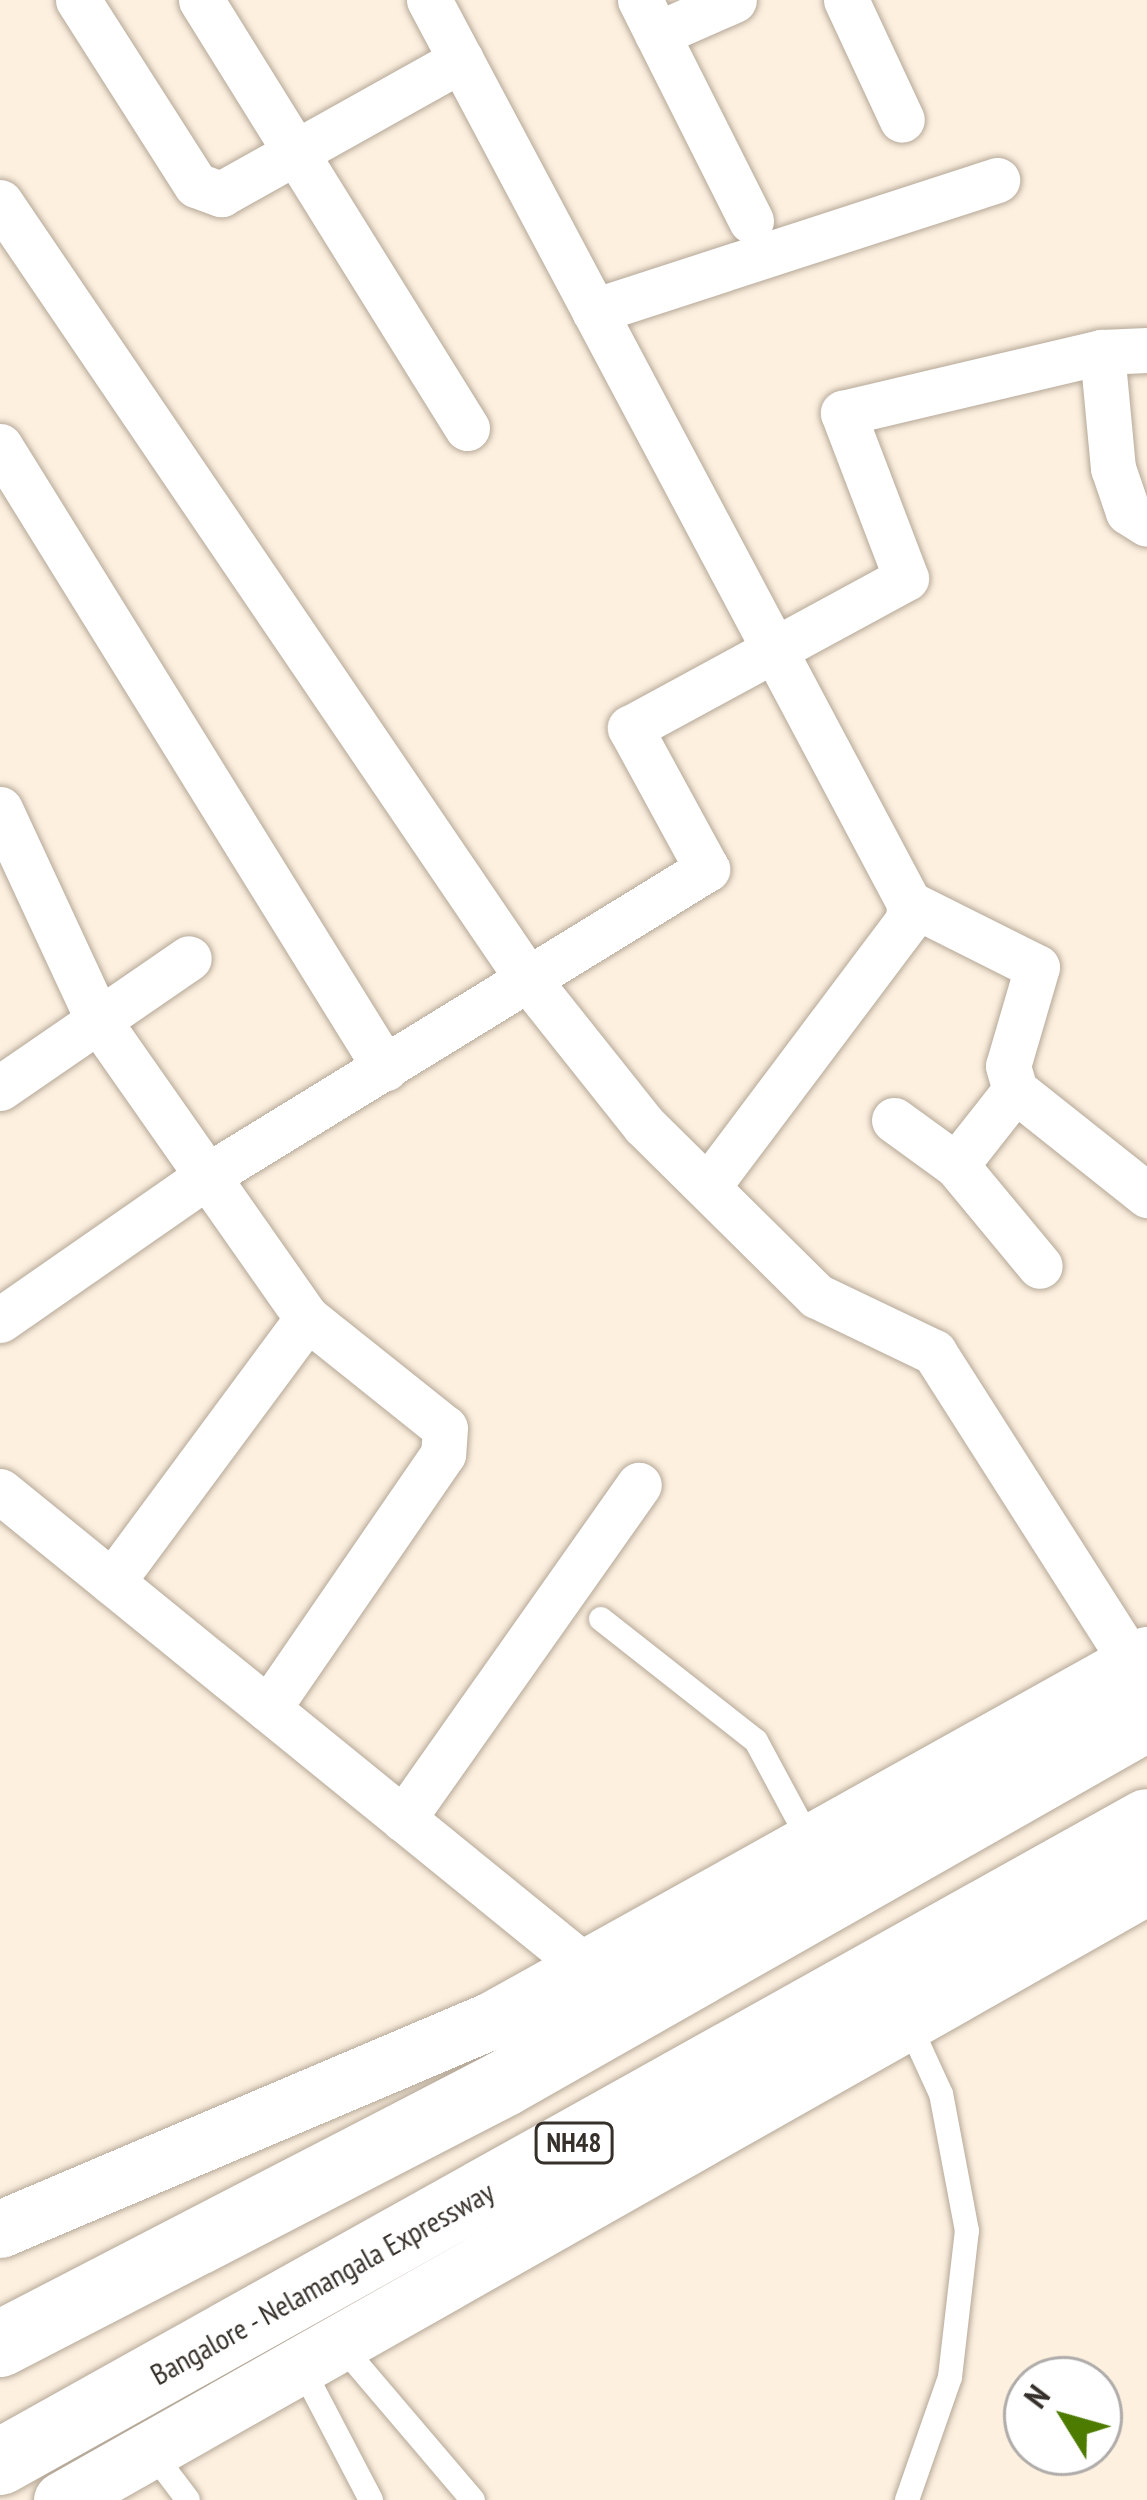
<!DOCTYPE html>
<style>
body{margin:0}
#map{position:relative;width:1147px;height:2500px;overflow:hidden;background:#fdf0df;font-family:"PT Sans Narrow",sans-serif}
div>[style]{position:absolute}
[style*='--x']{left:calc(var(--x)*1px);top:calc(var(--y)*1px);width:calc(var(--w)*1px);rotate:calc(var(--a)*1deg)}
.roads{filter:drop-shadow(0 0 3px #b5a898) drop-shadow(0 0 3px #b5a898)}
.service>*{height:24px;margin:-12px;padding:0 12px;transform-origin:12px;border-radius:12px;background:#fff}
.minor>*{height:45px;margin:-22.5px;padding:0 22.5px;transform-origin:22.5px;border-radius:22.5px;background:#fff}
.tertiary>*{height:57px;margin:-28.5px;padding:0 28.5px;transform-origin:28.5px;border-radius:28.5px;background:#fff}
.motorway>*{height:66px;margin:-33px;padding:0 33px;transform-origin:33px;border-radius:33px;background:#fff}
span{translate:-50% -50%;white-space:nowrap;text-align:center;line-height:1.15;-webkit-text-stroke:10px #fff;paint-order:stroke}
.shield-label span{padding:3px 9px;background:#fff;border:3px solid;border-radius:9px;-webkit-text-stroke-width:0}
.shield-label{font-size:27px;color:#36302a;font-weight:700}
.street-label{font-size:30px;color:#36302a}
.north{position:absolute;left:1003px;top:2356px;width:120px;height:120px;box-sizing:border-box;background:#fff;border:3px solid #afacaa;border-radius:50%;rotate:307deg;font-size:33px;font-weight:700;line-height:48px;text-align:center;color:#36302a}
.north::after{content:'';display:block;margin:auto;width:42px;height:54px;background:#4d7b00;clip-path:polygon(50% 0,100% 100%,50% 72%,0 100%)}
</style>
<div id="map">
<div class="roads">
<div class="service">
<div style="--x:601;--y:1619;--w:197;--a:38.2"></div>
<div style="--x:756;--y:1741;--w:116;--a:61.7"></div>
<div style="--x:340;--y:2344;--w:205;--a:49.6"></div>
<div style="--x:301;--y:2366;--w:151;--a:62.4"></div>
<div style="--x:151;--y:2451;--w:61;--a:52.9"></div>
<div style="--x:907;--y:2500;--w:130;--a:-70.7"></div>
<div style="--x:950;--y:2377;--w:147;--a:-83.4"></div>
<div style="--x:967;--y:2231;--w:139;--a:-100.7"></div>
<div style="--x:941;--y:2094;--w:79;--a:-114.6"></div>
</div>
<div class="minor">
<div style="--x:78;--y:0;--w:219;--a:57.5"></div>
<div style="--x:196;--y:185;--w:27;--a:20"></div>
<div style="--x:221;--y:194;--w:275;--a:-29.2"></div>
<div style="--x:201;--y:0;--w:504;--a:58.14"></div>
<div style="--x:429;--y:0;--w:1023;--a:62.01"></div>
<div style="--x:909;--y:903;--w:17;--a:93"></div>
<div style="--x:908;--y:920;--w:333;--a:126.9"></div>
<div style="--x:640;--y:0;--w:247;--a:63.3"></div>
<div style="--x:846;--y:0;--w:132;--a:65"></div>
<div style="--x:657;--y:34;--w:84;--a:-23.8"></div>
<div style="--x:0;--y:202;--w:938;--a:55.82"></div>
<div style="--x:527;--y:978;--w:188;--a:51.5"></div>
<div style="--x:644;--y:1125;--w:243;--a:44.7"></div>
<div style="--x:817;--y:1296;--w:130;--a:25.6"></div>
<div style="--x:934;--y:1352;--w:369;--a:57.5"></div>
<div style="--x:594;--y:311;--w:424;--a:-18"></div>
<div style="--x:1102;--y:352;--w:45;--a:-2.5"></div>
<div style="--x:0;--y:446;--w:732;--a:58.24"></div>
<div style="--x:0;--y:809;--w:233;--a:65.1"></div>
<div style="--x:98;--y:1020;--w:364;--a:55"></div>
<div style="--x:307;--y:1318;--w:176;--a:38.6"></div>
<div style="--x:445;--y:1428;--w:26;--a:94"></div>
<div style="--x:443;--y:1454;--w:309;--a:124.5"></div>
<div style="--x:909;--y:903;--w:143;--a:26.6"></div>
<div style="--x:1037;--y:967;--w:103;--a:106.3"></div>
<div style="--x:1008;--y:1066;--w:25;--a:74"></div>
<div style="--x:1015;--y:1090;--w:169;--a:38.5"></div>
<div style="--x:0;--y:1088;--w:229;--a:-34.5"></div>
<div style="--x:894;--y:1120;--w:77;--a:36"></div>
<div style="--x:956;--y:1165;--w:131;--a:50.3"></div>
<div style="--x:956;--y:1165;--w:95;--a:-51.8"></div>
<div style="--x:0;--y:1320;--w:252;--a:-34.8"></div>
<div style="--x:207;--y:1176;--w:587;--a:-31.55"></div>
<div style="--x:707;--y:869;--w:161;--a:-118.6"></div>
<div style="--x:630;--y:728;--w:314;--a:-28.5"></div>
<div style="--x:906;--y:578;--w:177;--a:-110.9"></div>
<div style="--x:843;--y:413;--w:266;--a:-13.3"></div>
<div style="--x:1102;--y:352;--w:117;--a:84.6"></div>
<div style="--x:1113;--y:468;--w:46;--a:71.2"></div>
<div style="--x:1128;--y:512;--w:22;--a:32"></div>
<div style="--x:0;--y:1491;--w:756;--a:39.1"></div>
<div style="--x:112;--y:1582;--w:328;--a:-53.5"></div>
<div style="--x:403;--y:1819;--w:409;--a:-54.8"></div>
</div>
<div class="tertiary">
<div style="--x:0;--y:2229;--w:535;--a:-23.02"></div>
<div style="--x:492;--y:2020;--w:750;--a:-29.13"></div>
<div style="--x:62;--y:2500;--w:1247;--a:-29.51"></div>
</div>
<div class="motorway">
<div style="--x:0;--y:2344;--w:566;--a:-27.33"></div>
<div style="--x:503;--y:2084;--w:741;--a:-29.61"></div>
<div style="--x:0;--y:2462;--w:1313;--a:-29.16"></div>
</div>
</div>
<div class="shield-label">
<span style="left:574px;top:2143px">NH48</span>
</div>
<div class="street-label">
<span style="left:322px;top:2283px;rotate:-29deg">Bangalore - Nelamangala Expressway</span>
</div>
<div class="north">N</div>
</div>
